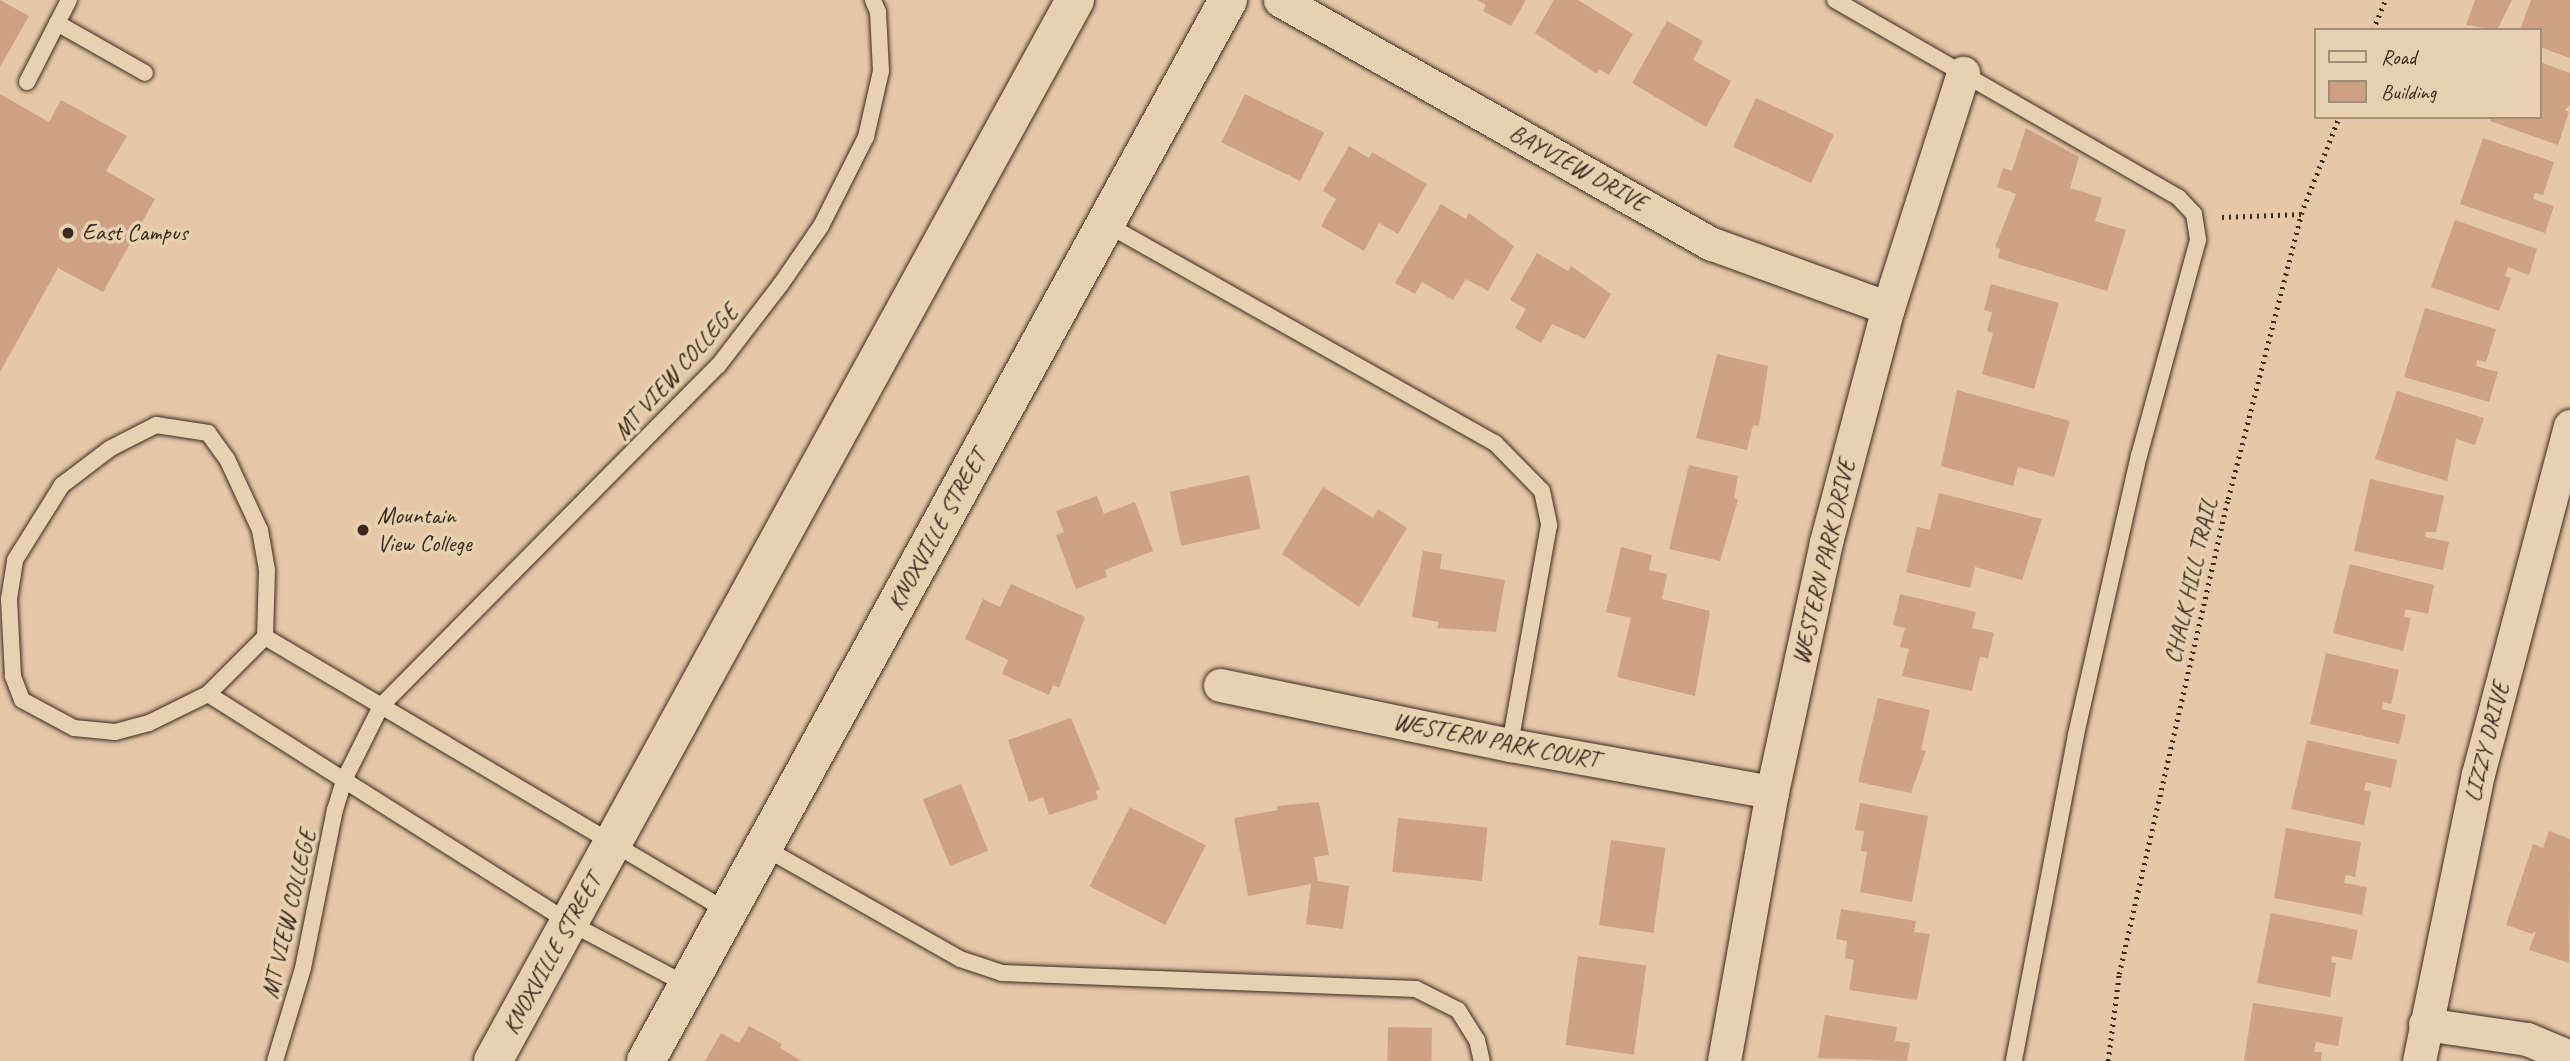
<!DOCTYPE html>
<style>
body{margin:0}
#map{position:relative;width:2570px;height:1061px;overflow:hidden;background:#e6c7a7;font-family:Caveat,sans-serif}
div>[style]{position:absolute}
[style*='--x']{left:calc(var(--x)*1px);top:calc(var(--y)*1px);width:calc(var(--w)*1px);rotate:calc(var(--a)*1deg)}
.building>*{inset:0;background:#cea185;transform-origin:0 0}
.path>*{height:4.5px;margin-top:-2.25px;transform-origin:0;background:repeating-linear-gradient(90deg,#3b2a1e 0 2px,transparent 0 7px)}
.roads{filter:drop-shadow(0 0 2px #3b2a1e) drop-shadow(0 0 2px #3b2a1e)}
.service>*{height:16px;margin:-8px;padding:0 8px;transform-origin:8px;border-radius:8px;background:#e7d1b0}
.minor>*{height:33px;margin:-16.5px;padding:0 16.5px;transform-origin:16.5px;border-radius:16.5px;background:#e7d1b0}
.tertiary>*{height:38px;margin:-19px;padding:0 19px;transform-origin:19px;border-radius:19px;background:#e7d1b0}
.dots>*{width:19px;height:19px;translate:-50% -50%;box-sizing:border-box;border:4px solid #e7d1b0;border-radius:50%}
span{translate:-50% -50%;white-space:nowrap;text-align:center;line-height:1.15;-webkit-text-stroke:7px #e7d1b0;paint-order:stroke}
.street-label{font-size:24px;color:#3b2a1e}
.poi-label{font-size:24px;color:#3b2a1e}
.left{translate:0 -50%;text-align:left}
.legend{position:absolute;left:2314px;top:28px;width:228px;height:91px;box-sizing:border-box;background:#e7d1b0;border:2px solid #a28e76;margin:0;padding:9px 12px;list-style:none;font-size:21px;color:#3b2a1e}
.legend li{display:flex;align-items:center;gap:14px;height:35px}
.legend b{width:35px;border:2px solid #a28e76}
</style>
<div id="map">
<div class="building">
<div style="clip-path:polygon(0 0,29px 16px,0 67px)"></div>
<div style="clip-path:polygon(1477px 0,1526px 0,1511px 26px,1483px 11px,1486px 5px)"></div>
<div style="clip-path:polygon(1554px 0,1578px 0,1633px 34px,1609px 75px,1599px 69px,1597px 74px,1535px 33px)"></div>
<div style="clip-path:polygon(2475px 0,2512px 0,2497px 30px,2466px 25px)"></div>
<div style="clip-path:polygon(2531px 0,2570px 0,2570px 58px,2540px 47px,2540px 30px,2520px 30px)"></div>
<div style="clip-path:polygon(1667px 21px,1703px 41px,1693px 60px,1731px 81px,1706px 127px,1632px 83px)"></div>
<div style="clip-path:polygon(2540px 62px,2570px 73px,2570px 105px,2565px 110px,2569px 112px,2558px 145px,2490px 121px,2491px 117px,2540px 117px)"></div>
<div style="clip-path:polygon(0 94px,49px 122px,61px 100px,127px 136px,106px 171px,155px 199px,103px 292px,58px 268px,0 372px)"></div>
<div style="left:1245px;top:94px;width:88px;height:54px;rotate:26deg"></div>
<div style="left:1756px;top:98px;width:86px;height:54px;rotate:25deg"></div>
<div style="clip-path:polygon(2026px 128px,2079px 157px,2070px 188px,2102px 198px,2095px 221px,2126px 230px,2107px 291px,1998px 258px,2000px 249px,1995px 247px,2016px 194px,1997px 187px,2003px 168px,2012px 171px)"></div>
<div style="clip-path:polygon(2483px 138px,2554px 162px,2543px 195px,2535px 193px,2533px 199px,2554px 206px,2545px 233px,2460px 204px)"></div>
<div style="clip-path:polygon(1349px 146px,1369px 158px,1372px 152px,1427px 184px,1398px 234px,1379px 223px,1364px 251px,1321px 226px,1336px 199px,1323px 191px)"></div>
<div style="clip-path:polygon(1441px 204px,1466px 219px,1469px 213px,1514px 246px,1488px 291px,1466px 279px,1453px 300px,1422px 282px,1415px 294px,1395px 283px)"></div>
<div style="clip-path:polygon(2455px 220px,2537px 249px,2529px 275px,2508px 267px,2505px 276px,2511px 278px,2499px 311px,2431px 287px)"></div>
<div style="clip-path:polygon(1537px 253px,1568px 271px,1571px 266px,1611px 294px,1585px 339px,1552px 324px,1541px 343px,1515px 328px,1526px 309px,1510px 300px)"></div>
<div style="clip-path:polygon(1991px 284px,2059px 303px,2034px 389px,1982px 374px,1993px 333px,1987px 331px,1992px 312px,1984px 310px)"></div>
<div style="clip-path:polygon(2425px 308px,2496px 329px,2486px 362px,2477px 360px,2476px 366px,2498px 372px,2489px 402px,2404px 377px)"></div>
<div style="clip-path:polygon(1717px 354px,1768px 366px,1759px 426px,1753px 425px,1747px 450px,1696px 438px)"></div>
<div style="clip-path:polygon(1957px 390px,2070px 421px,2054px 477px,2018px 467px,2013px 486px,1941px 466px)"></div>
<div style="clip-path:polygon(2397px 391px,2484px 418px,2475px 445px,2456px 439px,2447px 481px,2375px 459px)"></div>
<div style="clip-path:polygon(1689px 465px,1738px 476px,1734px 498px,1738px 500px,1720px 561px,1669px 549px)"></div>
<div style="left:1249px;top:475px;width:55px;height:81px;rotate:78deg"></div>
<div style="clip-path:polygon(2370px 479px,2444px 496px,2436px 532px,2426px 532px,2425px 537px,2449px 542px,2443px 570px,2354px 551px)"></div>
<div style="clip-path:polygon(1323px 487px,1373px 518px,1378px 509px,1407px 528px,1359px 607px,1282px 554px)"></div>
<div style="clip-path:polygon(1939px 493px,2042px 519px,2022px 580px,1975px 567px,1970px 588px,1906px 572px,1917px 527px,1930px 530px)"></div>
<div style="clip-path:polygon(1097px 496px,1104px 514px,1135px 502px,1153px 551px,1105px 570px,1107px 577px,1076px 589px,1056px 535px,1064px 532px,1056px 511px)"></div>
<div style="clip-path:polygon(1621px 547px,1652px 555px,1649px 570px,1667px 574px,1662px 599px,1710px 611px,1695px 696px,1617px 677px,1631px 618px,1606px 612px)"></div>
<div style="clip-path:polygon(1423px 551px,1442px 554px,1440px 569px,1505px 580px,1496px 632px,1437px 628px,1439px 622px,1412px 617px)"></div>
<div style="clip-path:polygon(2350px 564px,2434px 585px,2428px 614px,2406px 609px,2404px 617px,2411px 618px,2403px 651px,2333px 633px)"></div>
<div style="clip-path:polygon(1011px 584px,1085px 617px,1059px 688px,1053px 685px,1049px 695px,1002px 674px,1008px 660px,965px 639px,983px 599px,1000px 607px)"></div>
<div style="clip-path:polygon(1900px 594px,1976px 612px,1972px 628px,1994px 633px,1988px 658px,1980px 657px,1972px 691px,1902px 676px,1909px 649px,1900px 647px,1905px 628px,1893px 625px)"></div>
<div style="clip-path:polygon(2326px 653px,2399px 670px,2391px 704px,2383px 702px,2382px 709px,2406px 715px,2399px 744px,2310px 724px)"></div>
<div style="clip-path:polygon(1878px 698px,1930px 710px,1921px 750px,1926px 751px,1911px 793px,1858px 782px)"></div>
<div style="clip-path:polygon(1071px 718px,1100px 789px,1096px 791px,1098px 799px,1049px 815px,1043px 797px,1029px 802px,1008px 740px)"></div>
<div style="clip-path:polygon(2307px 740px,2397px 760px,2391px 788px,2366px 782px,2364px 790px,2371px 792px,2364px 825px,2291px 809px)"></div>
<div style="left:961px;top:784px;width:72px;height:41px;rotate:68deg"></div>
<div style="clip-path:polygon(1319px 802px,1329px 855px,1314px 857px,1318px 881px,1349px 886px,1343px 929px,1306px 924px,1311px 884px,1248px 896px,1234px 818px,1278px 810px,1277px 806px)"></div>
<div style="clip-path:polygon(1860px 803px,1928px 816px,1912px 902px,1860px 892px,1867px 852px,1861px 851px,1864px 831px,1855px 830px)"></div>
<div style="left:1130px;top:807px;width:85px;height:89px;rotate:27deg"></div>
<div style="left:1398px;top:818px;width:90px;height:54px;rotate:6deg"></div>
<div style="clip-path:polygon(2286px 828px,2361px 842px,2355px 877px,2346px 875px,2344px 883px,2367px 887px,2362px 915px,2274px 898px)"></div>
<div style="clip-path:polygon(2549px 831px,2570px 839px,2569px 963px,2529px 950px,2536px 931px,2532px 934px,2506px 925px,2533px 844px,2543px 848px)"></div>
<div style="left:1611px;top:840px;width:55px;height:86px;rotate:8deg"></div>
<div style="clip-path:polygon(1841px 909px,1916px 921px,1914px 932px,1930px 934px,1917px 1000px,1849px 990px,1854px 960px,1845px 958px,1847px 941px,1836px 939px)"></div>
<div style="clip-path:polygon(2271px 913px,2358px 930px,2352px 960px,2332px 956px,2331px 962px,2336px 963px,2330px 997px,2257px 983px)"></div>
<div style="left:1578px;top:956px;width:69px;height:90px;rotate:8deg"></div>
<div style="clip-path:polygon(2253px 1003px,2343px 1017px,2338px 1046px,2316px 1042px,2314px 1052px,2322px 1052px,2321px 1061px,2244px 1061px)"></div>
<div style="clip-path:polygon(1825px 1015px,1897px 1027px,1895px 1041px,1910px 1043px,1907px 1061px,1818px 1058px)"></div>
<div style="clip-path:polygon(749px 1026px,782px 1044px,780px 1048px,802px 1061px,705px 1061px,721px 1033px,739px 1043px)"></div>
<div style="left:1388px;top:1027px;width:44px;height:34px;rotate:1deg"></div>
</div>
<div class="path">
<div style="--x:2373;--y:30;--w:32;--a:-68"></div>
<div style="--x:2222;--y:217;--w:79;--a:-2.2"></div>
<div style="--x:2108;--y:1061;--w:88;--a:-82.8"></div>
<div style="--x:2119;--y:974;--w:487;--a:-77.1"></div>
<div style="--x:2228;--y:499;--w:294;--a:-75.6"></div>
<div style="--x:2301;--y:214;--w:104;--a:-68.6"></div>
</div>
<div class="roads">
<div class="service">
<div style="--x:1835;--y:0;--w:396;--a:29.9"></div>
<div style="--x:2178;--y:197;--w:23;--a:47"></div>
<div style="--x:2194;--y:214;--w:26;--a:81"></div>
<div style="--x:2198;--y:240;--w:223;--a:105.3"></div>
<div style="--x:2139;--y:455;--w:287;--a:102.7"></div>
<div style="--x:2076;--y:735;--w:332;--a:100.8"></div>
<div style="--x:57;--y:23;--w:101;--a:29.6"></div>
<div style="--x:27;--y:82;--w:92;--a:-62.9"></div>
<div style="--x:1106;--y:224;--w:446;--a:29.4"></div>
<div style="--x:1495;--y:443;--w:67;--a:45.6"></div>
<div style="--x:1542;--y:491;--w:35;--a:78"></div>
<div style="--x:1549;--y:525;--w:223;--a:100.1"></div>
<div style="--x:156;--y:425;--w:53;--a:8.7"></div>
<div style="--x:208;--y:433;--w:32;--a:54"></div>
<div style="--x:227;--y:459;--w:78;--a:65.1"></div>
<div style="--x:260;--y:530;--w:41;--a:80.1"></div>
<div style="--x:267;--y:570;--w:67;--a:91.7"></div>
<div style="--x:265;--y:637;--w:81;--a:135"></div>
<div style="--x:208;--y:694;--w:66;--a:153.8"></div>
<div style="--x:149;--y:723;--w:35;--a:165"></div>
<div style="--x:115;--y:732;--w:41;--a:-174.4"></div>
<div style="--x:74;--y:728;--w:59;--a:-151.7"></div>
<div style="--x:22;--y:700;--w:26;--a:-111"></div>
<div style="--x:13;--y:676;--w:77;--a:-93"></div>
<div style="--x:9;--y:599;--w:39;--a:-81"></div>
<div style="--x:15;--y:560;--w:89;--a:-57.9"></div>
<div style="--x:62;--y:485;--w:61;--a:-37.1"></div>
<div style="--x:111;--y:448;--w:51;--a:-27.1"></div>
<div style="--x:265;--y:637;--w:537;--a:30.67"></div>
<div style="--x:208;--y:694;--w:428;--a:32.3"></div>
<div style="--x:570;--y:923;--w:132;--a:27.9"></div>
<div style="--x:763;--y:847;--w:227;--a:29.6"></div>
<div style="--x:960;--y:959;--w:44;--a:18.4"></div>
<div style="--x:1002;--y:973;--w:414;--a:2.2"></div>
<div style="--x:1416;--y:989;--w:47;--a:26.6"></div>
<div style="--x:1458;--y:1010;--w:36;--a:58"></div>
<div style="--x:1477;--y:1040;--w:22;--a:77"></div>
<div style="--x:275;--y:1061;--w:97;--a:-73.2"></div>
<div style="--x:303;--y:968;--w:161;--a:-78.6"></div>
<div style="--x:335;--y:810;--w:34;--a:-73"></div>
<div style="--x:345;--y:778;--w:80;--a:-63.4"></div>
<div style="--x:381;--y:706;--w:479;--a:-45.3"></div>
<div style="--x:718;--y:366;--w:103;--a:-52.5"></div>
<div style="--x:781;--y:284;--w:70;--a:-55.4"></div>
<div style="--x:821;--y:226;--w:100;--a:-63.2"></div>
<div style="--x:866;--y:137;--w:68;--a:-77.2"></div>
<div style="--x:881;--y:71;--w:59;--a:-92.9"></div>
<div style="--x:878;--y:12;--w:13;--a:-113"></div>
</div>
<div class="minor">
<div style="--x:1280;--y:0;--w:496;--a:29.5"></div>
<div style="--x:1712;--y:244;--w:187;--a:20"></div>
<div style="--x:1220;--y:685;--w:296;--a:11.7"></div>
<div style="--x:1510;--y:745;--w:266;--a:10.2"></div>
<div style="--x:2425;--y:1024;--w:103;--a:8.4"></div>
<div style="--x:2527;--y:1039;--w:47;--a:22.7"></div>
<div style="--x:1724;--y:1061;--w:273;--a:-79.9"></div>
<div style="--x:1772;--y:792;--w:256;--a:-77.8"></div>
<div style="--x:1826;--y:542;--w:242;--a:-75.2"></div>
<div style="--x:1888;--y:308;--w:247;--a:-72.3"></div>
<div style="--x:2419;--y:1061;--w:293;--a:-78.4"></div>
<div style="--x:2478;--y:774;--w:360;--a:-75.2"></div>
</div>
<div class="tertiary">
<div style="--x:493;--y:1061;--w:1210;--a:-61.25"></div>
<div style="--x:646;--y:1061;--w:1210;--a:-61.25"></div>
</div>
</div>
<div class="dots">
<div style="left:68px;top:233px;background:#3b2a1e"></div>
<div style="left:363px;top:530px;background:#3b2a1e"></div>
</div>
<div class="street-label">
<span style="left:1578px;top:168px;rotate:29deg">BAYVIEW DRIVE</span>
<span style="left:676px;top:372px;rotate:-48deg">MT VIEW COLLEGE</span>
<span style="left:937px;top:530px;rotate:-61deg">KNOXVILLE STREET</span>
<span style="left:1824px;top:562px;rotate:-77deg">WESTERN PARK DRIVE</span>
<span style="left:2191px;top:581px;rotate:-77deg">CHALK HILL TRAIL</span>
<span style="left:1496px;top:741px;rotate:11deg">WESTERN PARK COURT</span>
<span style="left:2487px;top:742px;rotate:-76deg">LIZZY DRIVE</span>
<span style="left:289px;top:914px;rotate:-77deg">MT VIEW COLLEGE</span>
<span style="left:552px;top:954px;rotate:-61deg">KNOXVILLE STREET</span>
</div>
<div class="poi-label">
<span class="left" style="left:82px;top:233px">East Campus</span>
<span class="left" style="left:377px;top:530px">Mountain<br>View College</span>
</div>
<ul class="legend">
<li><b style="height:9px;background:#e7d1b0"></b>Road</li>
<li><b style="height:19px;background:#cea185"></b>Building</li>
</ul>
</div>
